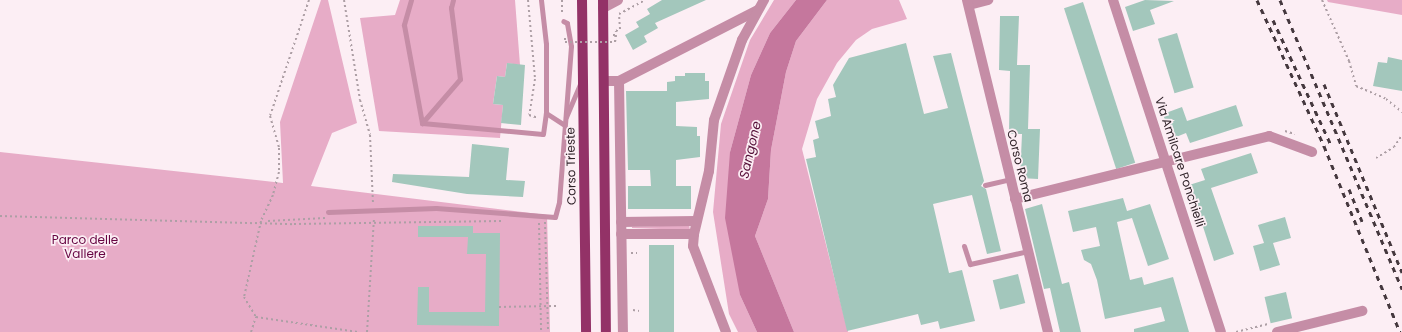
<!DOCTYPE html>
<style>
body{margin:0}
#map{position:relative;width:1402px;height:332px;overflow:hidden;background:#fceef4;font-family:Poppins,sans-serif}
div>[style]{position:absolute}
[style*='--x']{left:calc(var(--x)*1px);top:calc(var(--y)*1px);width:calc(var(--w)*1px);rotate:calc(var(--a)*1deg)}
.green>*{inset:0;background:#e7acc7}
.water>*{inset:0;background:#c5779d}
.building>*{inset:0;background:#a3c7bc;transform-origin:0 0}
.path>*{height:2px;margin-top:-1px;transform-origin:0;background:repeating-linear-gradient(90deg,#ad9fa5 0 2px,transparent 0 5px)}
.service>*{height:5px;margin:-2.5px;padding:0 2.5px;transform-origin:2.5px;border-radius:2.5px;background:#c58da6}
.minor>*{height:10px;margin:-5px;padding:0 5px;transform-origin:5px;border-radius:5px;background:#c58da6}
.tertiary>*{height:10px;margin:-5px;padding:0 5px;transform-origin:5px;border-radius:5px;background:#c58da6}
.primary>*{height:10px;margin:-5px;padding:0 5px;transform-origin:5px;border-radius:5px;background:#933267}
.rail>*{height:3px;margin-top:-1.5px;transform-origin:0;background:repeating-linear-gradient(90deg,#45383e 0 5px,transparent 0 10px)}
.path-bridge>*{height:2px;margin-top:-1px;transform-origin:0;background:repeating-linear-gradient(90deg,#ad9fa5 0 2px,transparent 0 5px)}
span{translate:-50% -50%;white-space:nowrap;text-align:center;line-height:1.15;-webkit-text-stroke:3.5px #fceef4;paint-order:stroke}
.street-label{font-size:12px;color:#2f2228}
.park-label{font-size:12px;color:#660542}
.water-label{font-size:13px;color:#550f38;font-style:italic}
</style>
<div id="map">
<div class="green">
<div style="clip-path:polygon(321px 0,328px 0,357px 123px,332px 133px,311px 186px,547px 215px,550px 332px,0 332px,0 152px,283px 183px,280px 122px)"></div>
<div style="clip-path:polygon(400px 0,515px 0,520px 65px,507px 63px,505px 77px,497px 76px,493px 104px,503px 105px,500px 138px,379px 131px,360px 18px,395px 15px)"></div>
<div style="clip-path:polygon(774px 0,796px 0,770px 33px,751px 75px,730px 152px,740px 295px,757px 332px,738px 332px,729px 314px,713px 212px,721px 124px,750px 40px)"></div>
<div style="clip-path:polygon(827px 0,899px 0,907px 19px,872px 29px,856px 40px,837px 63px,817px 99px,802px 149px,848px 332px,794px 332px,755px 236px,768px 199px,771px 150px,786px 72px,796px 41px)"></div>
<div style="clip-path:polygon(1327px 0,1402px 0,1402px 15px,1328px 2px)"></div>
<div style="clip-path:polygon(689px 225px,690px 230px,632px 228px,632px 227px)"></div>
</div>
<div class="water">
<div style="clip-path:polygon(796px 0,827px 0,796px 41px,786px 72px,771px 150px,768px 199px,755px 236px,794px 332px,757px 332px,740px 295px,725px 218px,730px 152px,751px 75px,770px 33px)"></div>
</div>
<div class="building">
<div style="clip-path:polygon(662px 0,706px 0,655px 23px,658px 28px,644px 36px,647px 42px,633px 50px,625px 35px,639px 27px,636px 22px,650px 14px,647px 9px)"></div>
<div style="clip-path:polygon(1145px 0,1174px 1px,1150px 10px,1155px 24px,1133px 31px,1125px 7px)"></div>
<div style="left:1083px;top:2px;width:169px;height:20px;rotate:72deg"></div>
<div style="clip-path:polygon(1000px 16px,1019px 16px,1017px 65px,1030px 65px,1028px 129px,1040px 129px,1038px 179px,1020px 178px,1022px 134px,1009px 134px,1010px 71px,999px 70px)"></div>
<div style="left:1177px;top:33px;width:57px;height:20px;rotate:73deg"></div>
<div style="clip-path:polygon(906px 43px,924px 114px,948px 108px,933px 56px,951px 53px,984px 181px,981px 186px,986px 189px,1001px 251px,987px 254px,972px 195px,933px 204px,949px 273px,962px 270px,975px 321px,940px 329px,938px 321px,921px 325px,918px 314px,847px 331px,806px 159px,816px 157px,813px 140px,819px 138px,815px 121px,831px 116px,828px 99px,836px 97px,833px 85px,849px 58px)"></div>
<div style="clip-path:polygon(1388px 57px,1402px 60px,1402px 91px,1373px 86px,1378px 62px,1387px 63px)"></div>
<div style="clip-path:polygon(507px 63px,525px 65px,521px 125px,501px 123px,503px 105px,493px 104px,497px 76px,505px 77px)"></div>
<div style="clip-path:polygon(685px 73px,705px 73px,705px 81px,709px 81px,709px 99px,676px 102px,676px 126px,697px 127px,697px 136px,700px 136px,700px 157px,676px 160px,676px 186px,691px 186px,691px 209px,628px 209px,628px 186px,651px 186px,650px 170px,628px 170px,626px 91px,667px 91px,667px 82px,675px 81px,675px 76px,685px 76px)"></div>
<div style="clip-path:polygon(1236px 105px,1243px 126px,1190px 143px,1186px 133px,1171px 139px,1163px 114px,1182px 107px,1187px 121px)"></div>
<div style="clip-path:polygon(472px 144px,509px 148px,506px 180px,525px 181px,523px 197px,467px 194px,392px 182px,393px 174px,469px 177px)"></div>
<div style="clip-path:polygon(1251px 153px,1258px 173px,1211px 188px,1234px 254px,1214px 261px,1198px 211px,1194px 212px,1186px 186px,1205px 180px,1201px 169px)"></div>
<div style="clip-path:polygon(1123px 198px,1127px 211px,1150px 204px,1169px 259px,1148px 266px,1132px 218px,1117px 222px,1130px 280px,1142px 277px,1144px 285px,1173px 277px,1189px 332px,1134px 332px,1134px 329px,1165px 321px,1161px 307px,1105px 319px,1097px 280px,1091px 264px,1084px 260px,1081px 250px,1100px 246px,1096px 227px,1073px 232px,1068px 211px)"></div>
<div style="clip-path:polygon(1042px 204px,1062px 284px,1069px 282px,1081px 332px,1060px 332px,1050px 288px,1044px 289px,1025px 209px)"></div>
<div style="clip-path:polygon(1285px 217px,1291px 238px,1273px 243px,1280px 265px,1260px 271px,1253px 246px,1264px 243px,1258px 225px)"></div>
<div style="clip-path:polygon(418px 226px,473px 226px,473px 233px,500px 233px,499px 326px,417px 325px,418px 287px,429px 287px,429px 312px,485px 312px,486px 254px,467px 254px,468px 237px,418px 237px)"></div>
<div style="left:649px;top:245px;width:25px;height:87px"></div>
<div style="left:1018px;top:274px;width:30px;height:26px;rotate:76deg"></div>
<div style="left:1286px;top:292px;width:27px;height:22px;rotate:77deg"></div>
</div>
<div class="path">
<div style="--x:309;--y:0;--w:122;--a:108.6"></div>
<div style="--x:270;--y:116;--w:33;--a:74"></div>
<div style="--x:279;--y:148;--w:24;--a:90"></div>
<div style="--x:279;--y:172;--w:24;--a:105"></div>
<div style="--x:273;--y:195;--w:29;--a:115"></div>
<div style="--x:261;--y:221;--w:78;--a:102.6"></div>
<div style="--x:244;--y:297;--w:23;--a:59"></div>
<div style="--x:256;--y:317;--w:103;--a:8.4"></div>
<div style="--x:344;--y:0;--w:101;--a:80.9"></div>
<div style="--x:360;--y:100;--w:36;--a:74"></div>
<div style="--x:370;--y:135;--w:68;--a:87.5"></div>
<div style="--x:528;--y:0;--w:79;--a:84.9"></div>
<div style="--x:535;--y:79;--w:36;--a:99"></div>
<div style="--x:529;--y:115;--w:9;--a:18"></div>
<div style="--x:562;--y:0;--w:15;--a:90"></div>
<div style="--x:1322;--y:0;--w:67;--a:66.1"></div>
<div style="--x:1349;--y:61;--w:26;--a:74"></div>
<div style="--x:1356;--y:86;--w:33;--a:23"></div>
<div style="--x:1386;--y:99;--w:21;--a:39"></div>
<div style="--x:616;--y:31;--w:4;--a:-27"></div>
<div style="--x:620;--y:29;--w:15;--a:-94"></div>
<div style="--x:619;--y:14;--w:30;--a:-28"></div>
<div style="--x:613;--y:35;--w:3;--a:0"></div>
<div style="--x:616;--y:35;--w:7;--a:98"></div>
<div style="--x:1285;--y:131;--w:10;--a:17"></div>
<div style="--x:1376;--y:158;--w:21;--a:-31"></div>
<div style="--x:1394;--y:147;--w:14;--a:-56"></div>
<div style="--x:0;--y:216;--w:294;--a:1.6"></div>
<div style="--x:294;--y:224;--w:208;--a:-0.8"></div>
<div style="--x:268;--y:221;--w:57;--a:-3"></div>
<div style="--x:545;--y:222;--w:110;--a:88.4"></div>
<div style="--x:539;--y:223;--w:109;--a:88.9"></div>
<div style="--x:631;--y:253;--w:6;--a:0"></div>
<div style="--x:499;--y:307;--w:57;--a:-1"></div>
<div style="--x:633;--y:310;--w:6;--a:9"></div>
<div style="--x:251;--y:332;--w:16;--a:-72"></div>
<div style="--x:367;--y:332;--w:113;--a:-86.5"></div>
<div style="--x:1236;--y:332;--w:34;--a:-14"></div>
</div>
<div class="service">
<div style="--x:411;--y:0;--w:26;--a:106"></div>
<div style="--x:404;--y:25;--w:100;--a:79.6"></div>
<div style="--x:541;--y:0;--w:44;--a:83.5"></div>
<div style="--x:546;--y:44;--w:69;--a:90"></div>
<div style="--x:546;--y:113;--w:20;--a:33"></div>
<div style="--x:566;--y:117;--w:36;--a:-67"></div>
<div style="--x:422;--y:123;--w:121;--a:5.2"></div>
<div style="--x:543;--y:134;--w:21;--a:-82"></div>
<div style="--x:422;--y:123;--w:58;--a:-49.2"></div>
<div style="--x:460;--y:79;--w:72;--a:-97.2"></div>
<div style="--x:451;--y:8;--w:8;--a:-76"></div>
<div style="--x:985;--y:185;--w:26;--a:-13"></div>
<div style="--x:328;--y:212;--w:108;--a:-2.1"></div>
<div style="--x:436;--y:208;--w:119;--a:4.3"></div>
<div style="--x:555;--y:217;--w:16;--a:-75"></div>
<div style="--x:559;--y:202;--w:156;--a:-85.6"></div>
<div style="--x:571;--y:46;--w:23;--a:-100"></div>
<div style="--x:567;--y:23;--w:4;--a:-153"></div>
<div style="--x:964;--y:246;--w:19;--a:72"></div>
<div style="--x:970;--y:264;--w:59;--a:-12.6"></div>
</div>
<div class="minor">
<div style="--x:1113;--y:0;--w:349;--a:72"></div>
<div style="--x:969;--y:5;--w:20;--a:-15"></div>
<div style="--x:603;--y:8;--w:17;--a:-28"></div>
<div style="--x:604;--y:81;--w:15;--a:0"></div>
<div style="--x:619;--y:81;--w:156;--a:-27.1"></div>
<div style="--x:619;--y:81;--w:251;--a:89.1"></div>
<div style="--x:1015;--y:199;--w:262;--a:-13.9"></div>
<div style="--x:1269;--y:136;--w:46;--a:20.4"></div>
<div style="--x:621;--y:222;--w:75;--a:-0.8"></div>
<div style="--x:621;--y:234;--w:73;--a:0"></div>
<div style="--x:726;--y:332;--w:92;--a:-111"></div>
<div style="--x:693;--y:246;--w:12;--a:-85"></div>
<div style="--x:694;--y:234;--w:65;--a:-76.6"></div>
<div style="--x:709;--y:171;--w:51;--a:-84.4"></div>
<div style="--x:714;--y:120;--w:85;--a:-70.7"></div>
<div style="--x:742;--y:40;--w:46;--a:-61.2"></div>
<div style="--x:1277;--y:332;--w:88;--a:-13.9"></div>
</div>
<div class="tertiary">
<div style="--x:967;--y:0;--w:342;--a:76.3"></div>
</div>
<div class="primary">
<div style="--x:582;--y:0;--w:332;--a:89.3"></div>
<div style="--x:603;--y:0;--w:332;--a:89.5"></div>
</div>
<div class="rail">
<div style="--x:1257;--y:0;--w:161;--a:65.3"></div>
<div style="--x:1324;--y:146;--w:201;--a:67.8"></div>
<div style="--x:1280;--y:0;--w:314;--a:67.1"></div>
<div style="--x:1273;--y:20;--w:136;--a:65.1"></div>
<div style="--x:1324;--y:84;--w:204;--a:67.5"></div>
<div style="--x:1349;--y:189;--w:35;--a:68"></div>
</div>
<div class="path-bridge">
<div style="--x:565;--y:38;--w:4;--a:90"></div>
<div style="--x:565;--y:42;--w:50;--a:0"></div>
<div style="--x:615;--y:42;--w:11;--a:-85"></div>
</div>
<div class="street-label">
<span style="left:1180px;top:162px;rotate:72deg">Via Amilcare Ponchielli</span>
<span style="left:571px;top:166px;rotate:-91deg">Corso Trieste</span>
<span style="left:1020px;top:166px;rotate:76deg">Corso Roma</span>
</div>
<div class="park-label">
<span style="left:85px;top:247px">Parco delle<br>Vallere</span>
</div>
<div class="water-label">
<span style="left:751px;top:150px;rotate:-77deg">Sangone</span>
</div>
</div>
